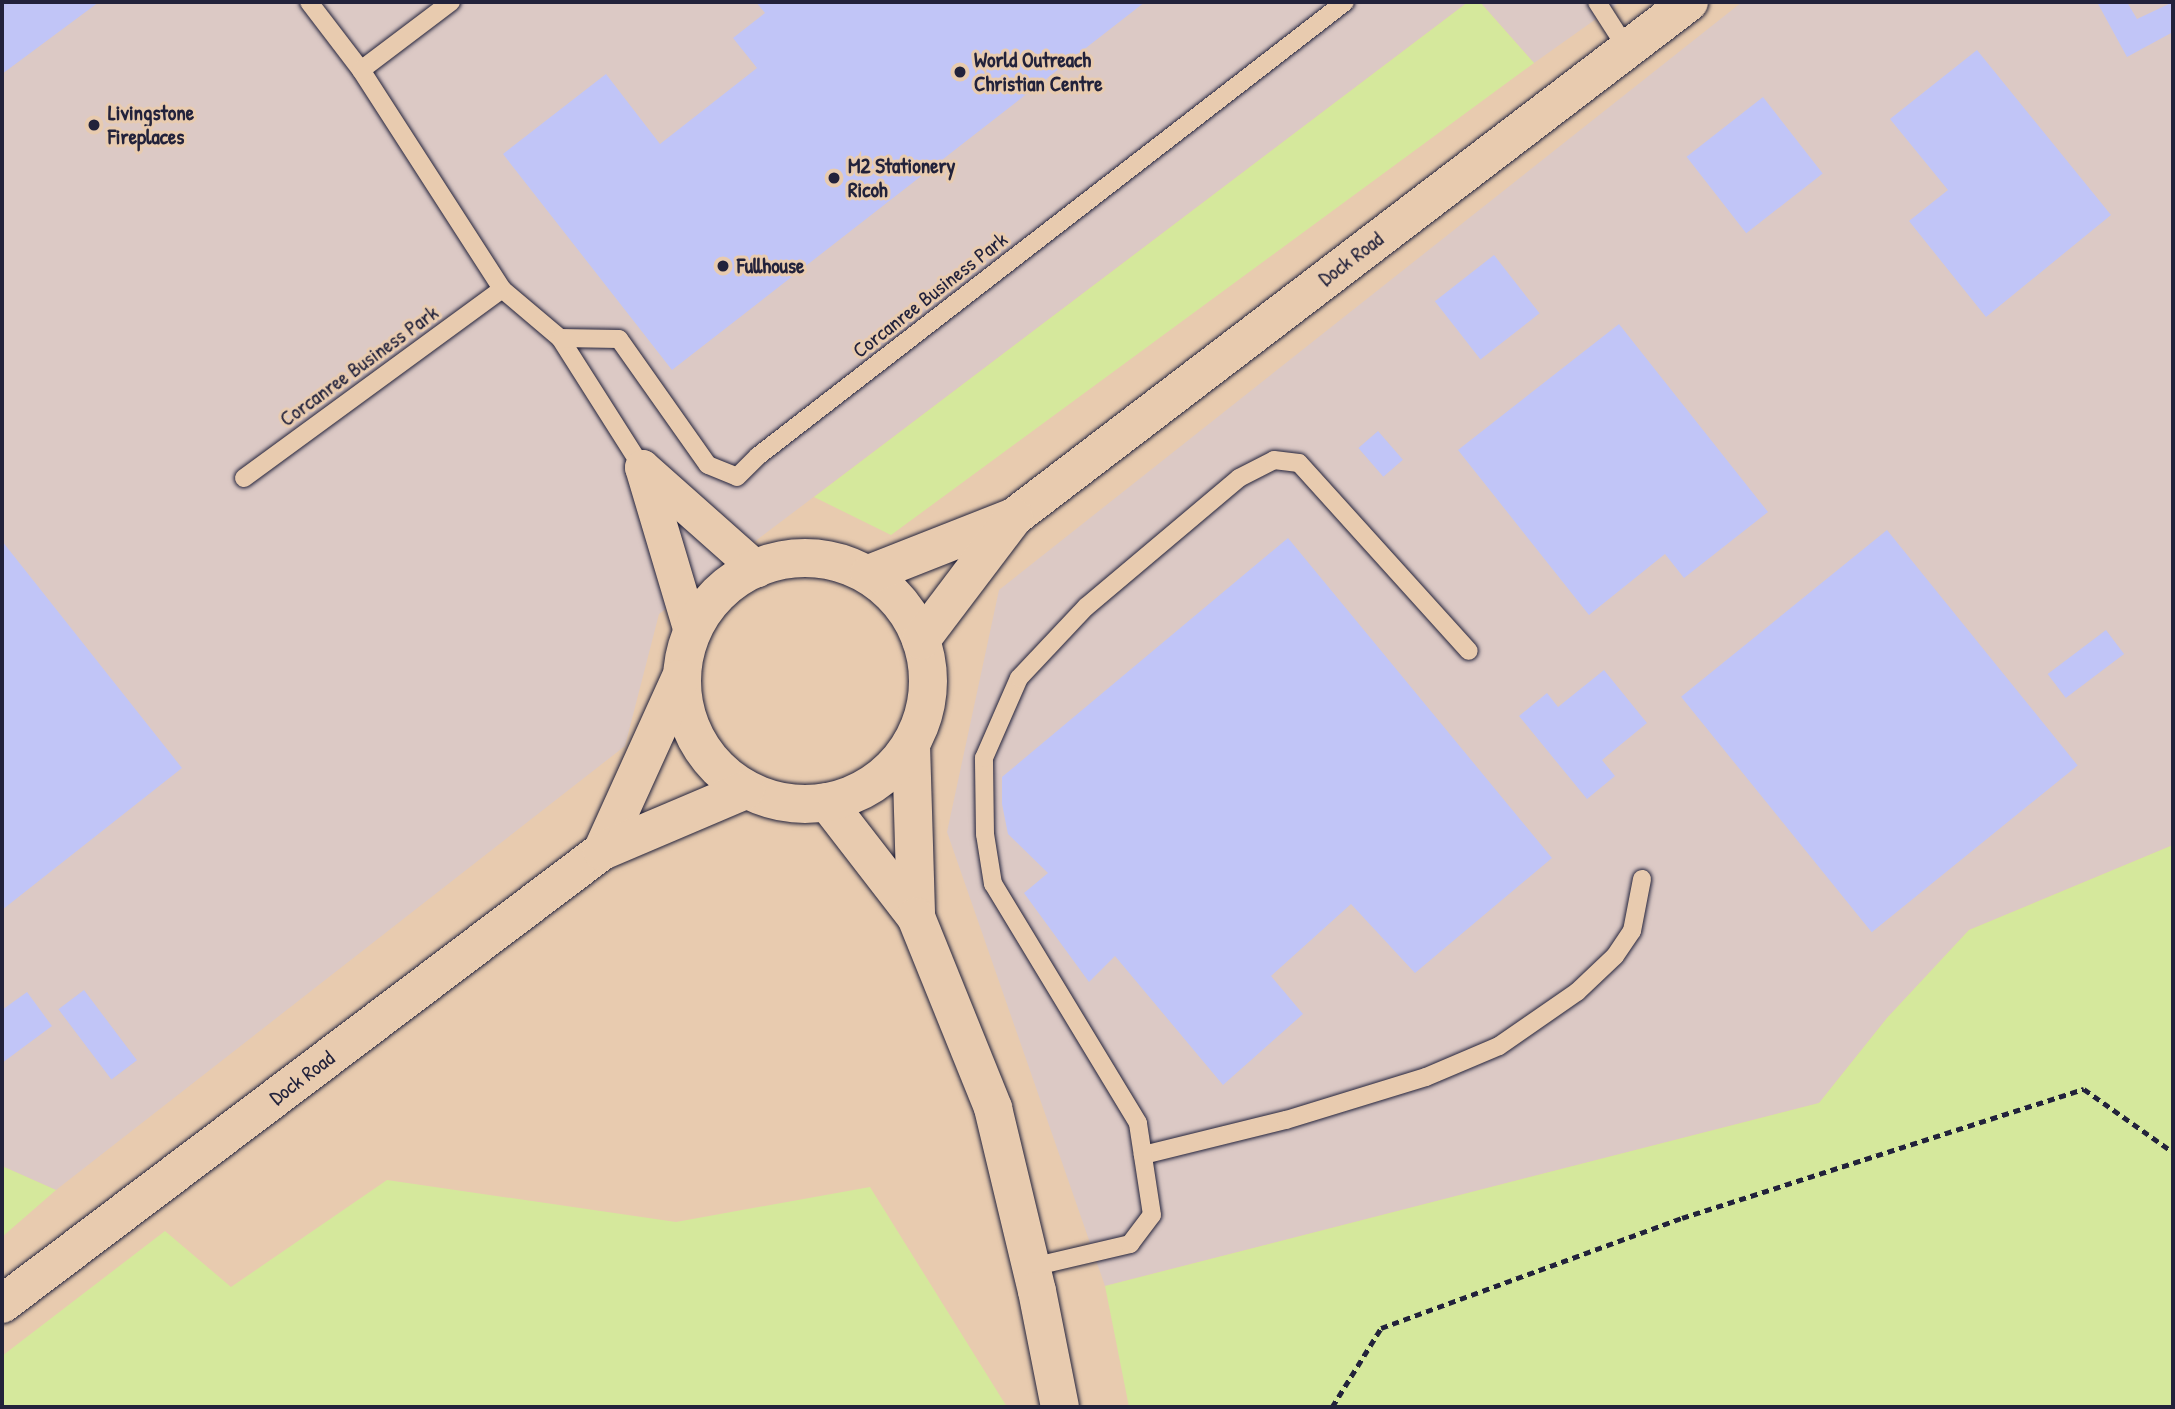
<!DOCTYPE html>
<style>
body{margin:0}
#map{position:relative;width:2175px;height:1409px;overflow:hidden;background:#e8cbaf;font-family:"Patrick Hand",sans-serif}
div>[style]{position:absolute}
[style*='--x']{left:calc(var(--x)*1px);top:calc(var(--y)*1px);width:calc(var(--w)*1px);rotate:calc(var(--a)*1deg)}
.built>*{inset:0;background:#dcc9c5}
.green>*{inset:0;background:#d5e89c}
.building>*{inset:0;background:#c1c5f7;transform-origin:0 0}
.path>*{height:4.5px;margin-top:-2.25px;transform-origin:0;background:repeating-linear-gradient(90deg,#22223b 0 7px,transparent 0 12px)}
.roads{filter:drop-shadow(0 0 2px #22223b) drop-shadow(0 0 2px #22223b)}
.service>*{height:18px;margin:-9px;padding:0 9px;transform-origin:9px;border-radius:9px;background:#e8cbaf}
.minor>*{height:35px;margin:-17.5px;padding:0 17.5px;transform-origin:17.5px;border-radius:17.5px;background:#e8cbaf}
.tertiary>*{height:38px;margin:-19px;padding:0 19px;transform-origin:19px;border-radius:19px;background:#e8cbaf}
.secondary>*{height:38px;margin:-19px;padding:0 19px;transform-origin:19px;border-radius:19px;background:#e8cbaf}
.secondary>.ring{margin:-19px;padding:0;box-sizing:content-box;background:none;border:38px solid #e8cbaf;border-radius:50%}
.dots>*{width:19px;height:19px;translate:-50% -50%;box-sizing:border-box;border:4px solid #e8cbaf;border-radius:50%}
span{translate:-50% -50%;white-space:nowrap;text-align:center;line-height:1.15;-webkit-text-stroke:6px #e8cbaf;paint-order:stroke}
.poi-label{font-size:21px;color:#22223b;font-weight:700}
.left{translate:0 -50%;text-align:left}
.street-label{font-size:21px;color:#22223b}
.frame{position:absolute;inset:0;border:4px solid #22223b;pointer-events:none}
</style>
<div id="map">
<div class="built">
<div style="clip-path:polygon(2px 2px,1468px 2px,659px 614px,625px 746px,56px 1190px,2px 1166px)"></div>
<div style="clip-path:polygon(1480px 2px,1620px 2px,1534px 63px)"></div>
<div style="clip-path:polygon(1742px 2px,2173px 2px,2173px 845px,1969px 930px,1887px 1018px,1819px 1103px,1105px 1286px,947px 832px,999px 590px)"></div>
</div>
<div class="green">
<div style="clip-path:polygon(1468px 2px,1480px 2px,1534px 63px,891px 535px,814px 497px)"></div>
<div style="clip-path:polygon(2173px 845px,2173px 1407px,1129px 1407px,1105px 1286px,1819px 1103px,1887px 1018px,1969px 930px)"></div>
<div style="clip-path:polygon(2px 1166px,56px 1190px,2px 1237px)"></div>
<div style="clip-path:polygon(387px 1180px,676px 1222px,870px 1187px,1007px 1407px,2px 1407px,2px 1356px,165px 1231px,231px 1287px)"></div>
</div>
<div class="building">
<div style="clip-path:polygon(2px 2px,99px 2px,2px 74px)"></div>
<div style="clip-path:polygon(756px 2px,1145px 2px,672px 370px,503px 154px,606px 74px,660px 144px,757px 68px,733px 38px,765px 13px)"></div>
<div style="clip-path:polygon(2097px 2px,2127px 2px,2137px 19px,2173px 2px,2173px 32px,2127px 57px)"></div>
<div style="clip-path:polygon(1977px 50px,2111px 215px,1986px 317px,1909px 221px,1948px 190px,1890px 119px)"></div>
<div style="left:1763px;top:97px;width:97px;height:97px;rotate:52deg"></div>
<div style="left:1494px;top:255px;width:74px;height:75px;rotate:52deg"></div>
<div style="clip-path:polygon(1619px 324px,1768px 512px,1684px 578px,1665px 554px,1589px 615px,1458px 450px)"></div>
<div style="left:1378px;top:431px;width:38px;height:26px;rotate:49deg"></div>
<div style="left:1887px;top:530px;width:303px;height:265px;rotate:51deg"></div>
<div style="clip-path:polygon(1288px 538px,1552px 858px,1415px 973px,1351px 904px,1271px 976px,1303px 1014px,1223px 1085px,1115px 956px,1089px 982px,1024px 893px,1048px 873px,1008px 834px,1002px 804px,1002px 777px)"></div>
<div style="clip-path:polygon(2px 541px,182px 768px,2px 910px)"></div>
<div style="left:2106px;top:630px;width:30px;height:73px;rotate:53deg"></div>
<div style="clip-path:polygon(1604px 670px,1647px 723px,1602px 760px,1615px 776px,1587px 799px,1519px 716px,1547px 693px,1558px 707px)"></div>
<div style="left:84px;top:990px;width:88px;height:32px;rotate:53deg"></div>
<div style="clip-path:polygon(27px 992px,52px 1026px,2px 1063px,2px 1010px)"></div>
</div>
<div class="path">
<div style="--x:1332;--y:1407;--w:93;--a:-58.2"></div>
<div style="--x:1381;--y:1328;--w:320;--a:-20.1"></div>
<div style="--x:1682;--y:1218;--w:422;--a:-17.8"></div>
<div style="--x:2084;--y:1089;--w:109;--a:35.3"></div>
</div>
<div class="roads">
<div class="service">
<div style="--x:309;--y:2;--w:86;--a:52.6"></div>
<div style="--x:361;--y:70;--w:260;--a:57.2"></div>
<div style="--x:502;--y:289;--w:76;--a:40.2"></div>
<div style="--x:560;--y:338;--w:153;--a:57.6"></div>
<div style="--x:1597;--y:2;--w:56;--a:57.4"></div>
<div style="--x:361;--y:70;--w:113;--a:-37.1"></div>
<div style="--x:560;--y:338;--w:59;--a:1"></div>
<div style="--x:619;--y:339;--w:154;--a:54.8"></div>
<div style="--x:708;--y:465;--w:31;--a:22"></div>
<div style="--x:737;--y:477;--w:30;--a:-45"></div>
<div style="--x:758;--y:456;--w:742;--a:-37.72"></div>
<div style="--x:244;--y:478;--w:320;--a:-36.2"></div>
<div style="--x:1143;--y:1155;--w:147;--a:-13.8"></div>
<div style="--x:1286;--y:1120;--w:146;--a:-17.1"></div>
<div style="--x:1426;--y:1077;--w:79;--a:-23"></div>
<div style="--x:1499;--y:1046;--w:95;--a:-34.7"></div>
<div style="--x:1577;--y:992;--w:52;--a:-43.5"></div>
<div style="--x:1615;--y:956;--w:30;--a:-56"></div>
<div style="--x:1632;--y:931;--w:53;--a:-79.1"></div>
<div style="--x:1032;--y:1267;--w:101;--a:-13.2"></div>
<div style="--x:1130;--y:1244;--w:36;--a:-53"></div>
<div style="--x:1152;--y:1215;--w:93;--a:-98.7"></div>
<div style="--x:1138;--y:1123;--w:280;--a:-121.2"></div>
<div style="--x:993;--y:884;--w:51;--a:-99.1"></div>
<div style="--x:985;--y:834;--w:76;--a:-90.8"></div>
<div style="--x:984;--y:758;--w:87;--a:-66.4"></div>
<div style="--x:1019;--y:678;--w:98;--a:-46.7"></div>
<div style="--x:1086;--y:607;--w:200;--a:-40.1"></div>
<div style="--x:1239;--y:478;--w:39;--a:-27"></div>
<div style="--x:1274;--y:460;--w:25;--a:7"></div>
<div style="--x:1299;--y:463;--w:253;--a:47.9"></div>
</div>
<div class="minor">
<div style="--x:642;--y:467;--w:171;--a:73.4"></div>
<div style="--x:642;--y:467;--w:154;--a:41.6"></div>
</div>
<div class="tertiary">
<div style="--x:911;--y:744;--w:173;--a:88.3"></div>
<div style="--x:827;--y:802;--w:145;--a:52.3"></div>
<div style="--x:916;--y:917;--w:206;--a:68"></div>
<div style="--x:993;--y:1108;--w:188;--a:76.5"></div>
<div style="--x:1037;--y:1291;--w:118;--a:78.8"></div>
</div>
<div class="secondary">
<div class="ring" style="left:682px;top:558px;width:208px;height:208px"></div>
<div style="--x:869;--y:574;--w:156;--a:-21.5"></div>
<div style="--x:1014;--y:517;--w:849;--a:-37.34"></div>
<div style="--x:921;--y:640;--w:154;--a:-52.9"></div>
<div style="--x:602;--y:851;--w:189;--a:-65.6"></div>
<div style="--x:2;--y:1304;--w:752;--a:-37.05"></div>
<div style="--x:602;--y:851;--w:156;--a:-23"></div>
</div>
</div>
<div class="dots">
<div style="left:960px;top:72px;background:#22223b"></div>
<div style="left:94px;top:125px;background:#22223b"></div>
<div style="left:834px;top:178px;background:#22223b"></div>
<div style="left:723px;top:266px;background:#22223b"></div>
</div>
<div class="poi-label">
<span class="left" style="left:974px;top:72px">World Outreach<br>Christian Centre</span>
<span class="left" style="left:108px;top:125px">Livingstone<br>Fireplaces</span>
<span class="left" style="left:848px;top:178px">M2 Stationery<br>Ricoh</span>
<span class="left" style="left:737px;top:266px">Fullhouse</span>
</div>
<div class="street-label">
<span style="left:1351px;top:259px;rotate:-37deg">Dock Road</span>
<span style="left:930px;top:295px;rotate:-38deg">Corcanree Business Park</span>
<span style="left:359px;top:366px;rotate:-36deg">Corcanree Business Park</span>
<span style="left:302px;top:1078px;rotate:-37deg">Dock Road</span>
</div>
<div class="frame"></div>
</div>
